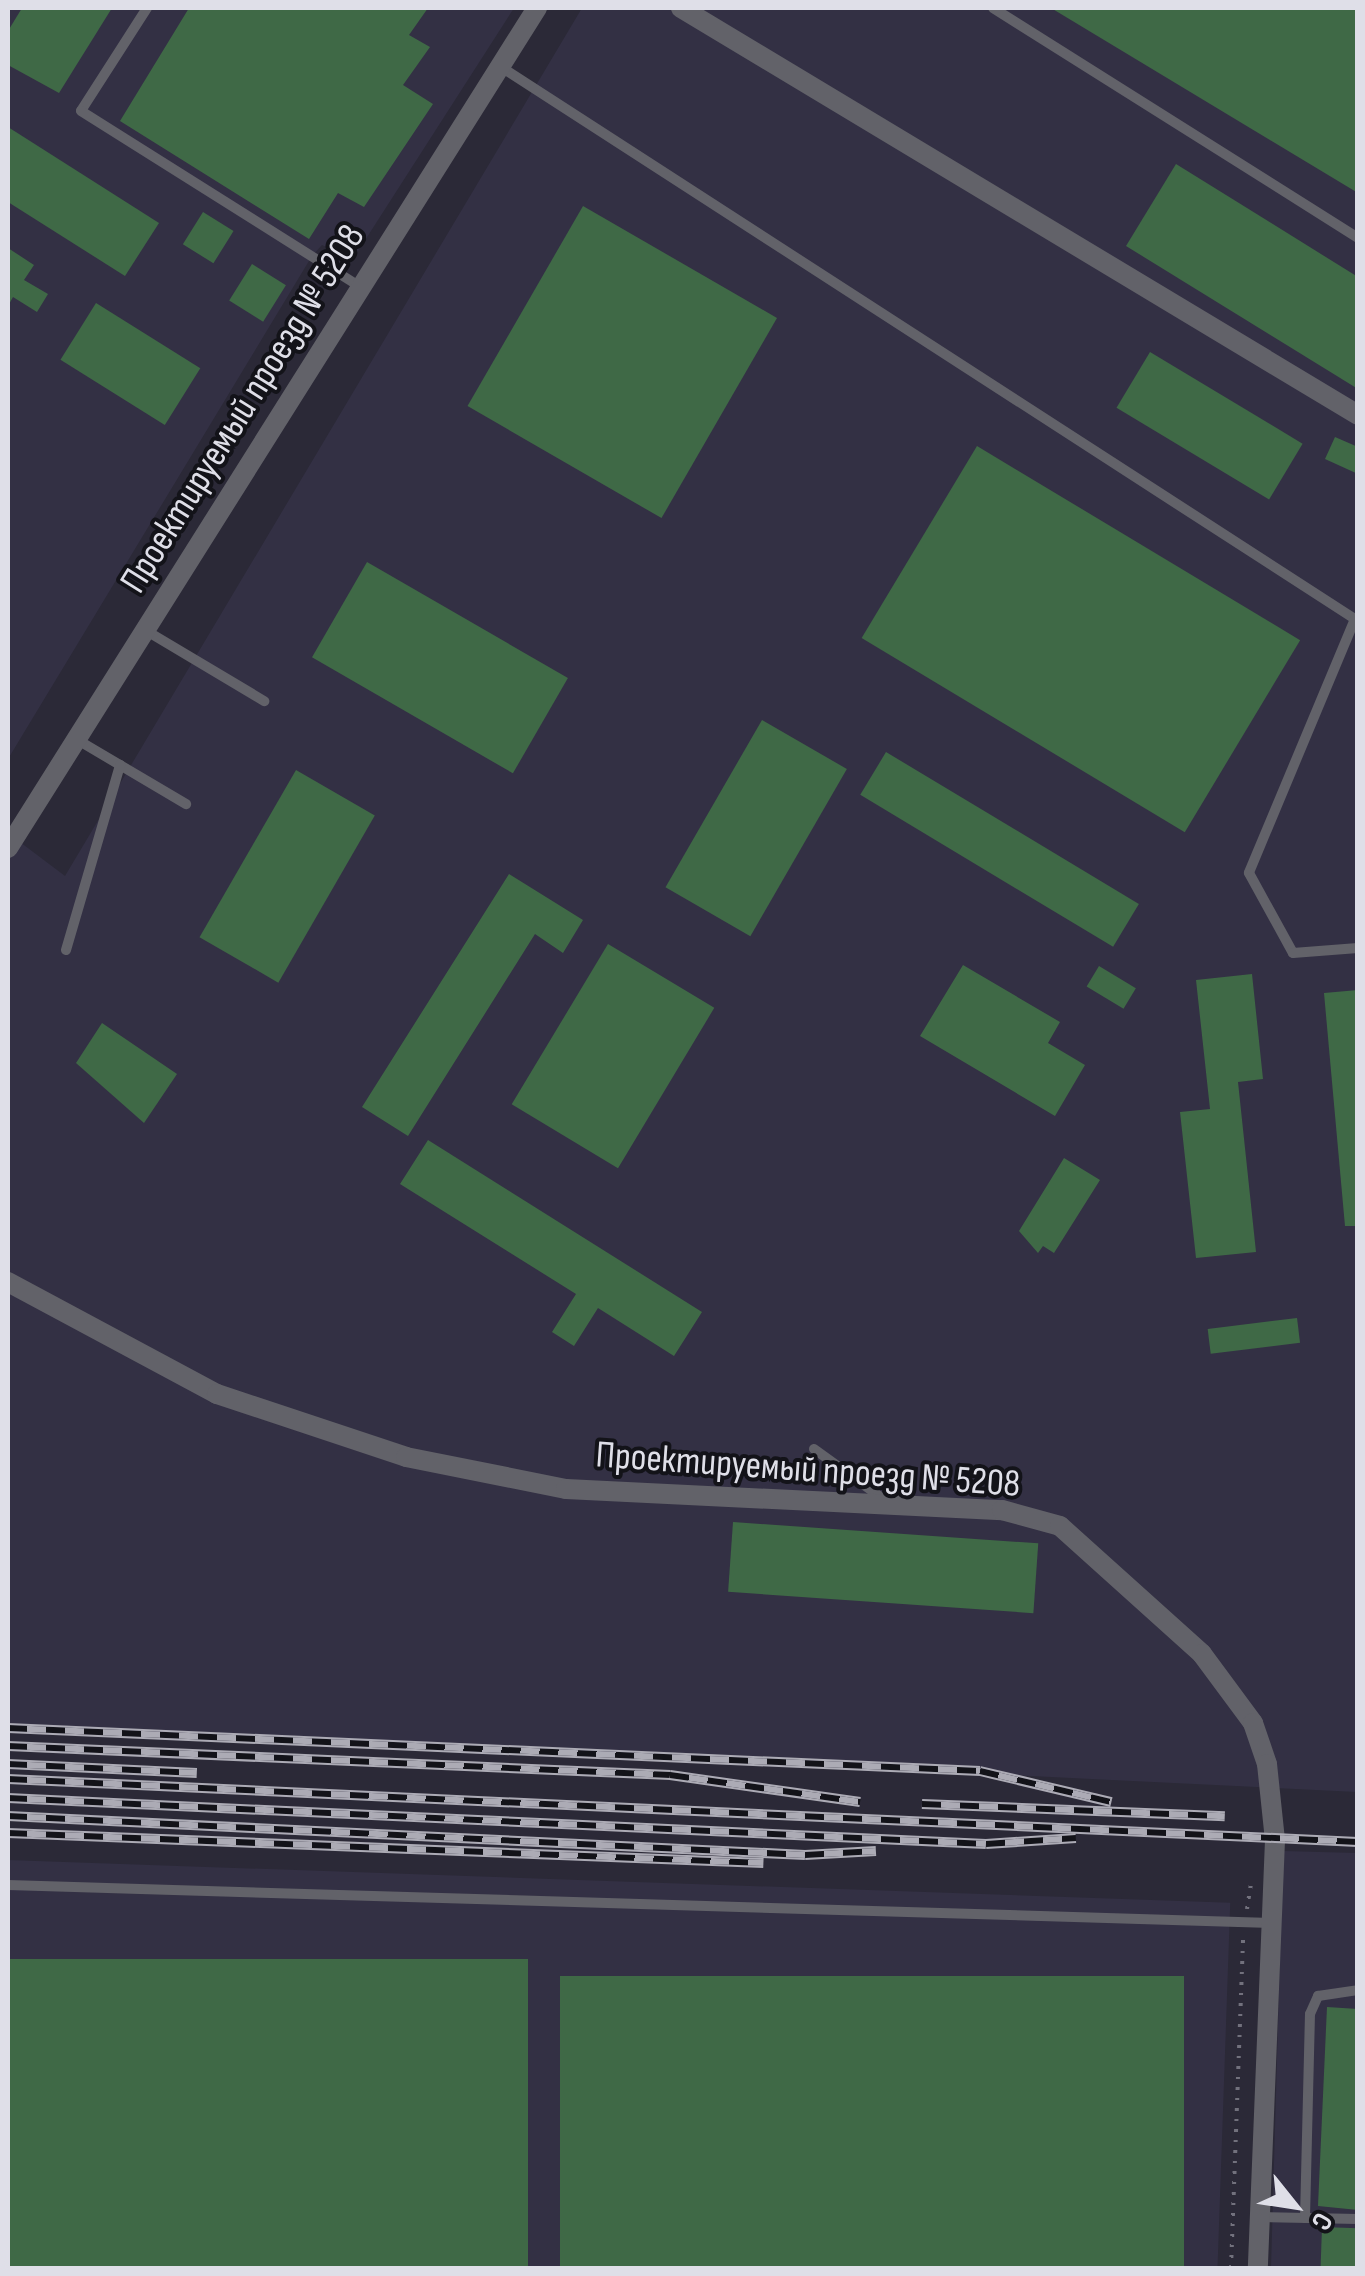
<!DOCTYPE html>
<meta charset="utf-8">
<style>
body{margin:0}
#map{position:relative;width:1365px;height:2276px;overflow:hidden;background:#2b2937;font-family:"Sofia Sans Condensed",sans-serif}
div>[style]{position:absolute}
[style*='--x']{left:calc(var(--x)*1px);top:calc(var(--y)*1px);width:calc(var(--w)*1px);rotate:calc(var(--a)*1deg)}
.built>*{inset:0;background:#333044;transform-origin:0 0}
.building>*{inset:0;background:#3f6946;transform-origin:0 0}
.path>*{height:4px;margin-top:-2px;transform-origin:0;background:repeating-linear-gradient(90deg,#72717d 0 2.5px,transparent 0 10.5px)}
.lane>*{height:10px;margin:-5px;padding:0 5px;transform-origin:5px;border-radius:5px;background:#626269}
.street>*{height:20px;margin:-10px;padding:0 10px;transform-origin:10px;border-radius:10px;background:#626269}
.rail>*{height:10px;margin-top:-5px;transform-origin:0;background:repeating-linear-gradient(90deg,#131319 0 19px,#acabb5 0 38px);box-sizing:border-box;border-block:2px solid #acabb5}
span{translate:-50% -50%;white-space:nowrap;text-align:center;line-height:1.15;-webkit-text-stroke:8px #131319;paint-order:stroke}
.street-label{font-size:38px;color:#dfdfe8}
.frame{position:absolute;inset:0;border:10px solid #dfdfe8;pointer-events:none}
.north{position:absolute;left:1245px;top:2156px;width:100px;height:100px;-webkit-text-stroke:8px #131319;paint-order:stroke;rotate:120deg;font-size:28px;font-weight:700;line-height:40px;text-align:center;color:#dfdfe8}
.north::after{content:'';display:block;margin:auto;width:35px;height:45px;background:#dfdfe8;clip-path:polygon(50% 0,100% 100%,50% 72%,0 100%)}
</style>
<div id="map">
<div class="built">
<div style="clip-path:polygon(8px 8px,514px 8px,353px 259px,322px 245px,312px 256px,8px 759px)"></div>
<div style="clip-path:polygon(582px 8px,1357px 8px,1357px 1792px,8px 1726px,8px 833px,65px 876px)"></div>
<div style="clip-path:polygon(1283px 1851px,1357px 1853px,1357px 2268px,1271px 2268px)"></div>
<div style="left:8px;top:1860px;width:1223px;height:408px;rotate:2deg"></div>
</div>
<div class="building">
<div style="clip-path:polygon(22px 8px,112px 8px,59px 93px,8px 65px,8px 31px)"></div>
<div style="clip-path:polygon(189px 8px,428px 8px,409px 35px,430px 47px,403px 85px,433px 104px,364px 207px,338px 193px,309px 239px,120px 121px)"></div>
<div style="clip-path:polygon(1051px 8px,1358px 8px,1358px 193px)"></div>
<div style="clip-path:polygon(8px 127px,159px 223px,125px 276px,8px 202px)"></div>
<div style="clip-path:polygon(1176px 164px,1358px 277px,1358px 389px,1126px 246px)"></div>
<div style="left:583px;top:206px;width:224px;height:231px;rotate:30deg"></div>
<div style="left:203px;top:212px;width:36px;height:38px;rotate:32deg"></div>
<div style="clip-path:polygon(8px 248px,34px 265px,24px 280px,48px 294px,37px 312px,13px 297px,8px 306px)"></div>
<div style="left:252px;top:264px;width:40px;height:43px;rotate:32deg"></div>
<div style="left:96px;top:303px;width:123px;height:67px;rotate:32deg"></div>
<div style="left:1150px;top:352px;width:178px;height:65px;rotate:31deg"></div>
<div style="clip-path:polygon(1335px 437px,1358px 447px,1358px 474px,1325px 459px)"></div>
<div style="left:977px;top:446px;width:377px;height:224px;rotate:31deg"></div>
<div style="left:367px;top:562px;width:232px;height:110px;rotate:30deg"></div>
<div style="left:762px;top:720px;width:98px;height:193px;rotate:30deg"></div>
<div style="left:886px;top:752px;width:295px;height:50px;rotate:31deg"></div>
<div style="left:296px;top:770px;width:91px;height:193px;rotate:30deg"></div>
<div style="clip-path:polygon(509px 874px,583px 920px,563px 953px,535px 934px,408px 1136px,362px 1107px)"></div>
<div style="left:608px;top:944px;width:124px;height:187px;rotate:31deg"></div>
<div style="clip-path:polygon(963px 965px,1060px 1022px,1048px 1043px,1085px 1065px,1055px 1116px,920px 1036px)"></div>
<div style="left:1099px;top:966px;width:43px;height:24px;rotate:31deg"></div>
<div style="clip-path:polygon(1252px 974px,1263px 1079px,1238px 1082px,1256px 1252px,1196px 1258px,1180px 1112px,1210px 1109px,1196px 980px)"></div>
<div style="clip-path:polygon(1358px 990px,1358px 1226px,1345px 1226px,1324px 993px)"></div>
<div style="clip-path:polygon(102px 1023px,177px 1074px,144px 1123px,76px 1063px)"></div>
<div style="clip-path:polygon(428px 1140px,702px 1312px,674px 1356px,598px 1308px,574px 1346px,552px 1332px,576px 1294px,400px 1184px)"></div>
<div style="clip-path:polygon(1064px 1158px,1100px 1180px,1054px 1253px,1043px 1246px,1038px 1253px,1019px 1231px)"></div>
<div style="left:1297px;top:1318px;width:25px;height:90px;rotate:83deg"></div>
<div style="left:733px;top:1522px;width:306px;height:70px;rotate:4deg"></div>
<div style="left:8px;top:1959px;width:520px;height:309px"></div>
<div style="left:1184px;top:1976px;width:292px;height:624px;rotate:90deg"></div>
<div style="clip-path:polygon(1327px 2007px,1358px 2009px,1358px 2210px,1318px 2206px)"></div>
<div style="left:1322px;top:2227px;width:36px;height:41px;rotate:2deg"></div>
</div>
<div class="path">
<div style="--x:1247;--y:1909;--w:25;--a:-81"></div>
<div style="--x:1231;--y:2268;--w:330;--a:-87.9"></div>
</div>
<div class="lane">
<div style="--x:147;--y:8;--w:122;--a:122.7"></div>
<div style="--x:81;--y:111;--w:331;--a:32.2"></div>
<div style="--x:993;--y:8;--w:431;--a:32.2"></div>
<div style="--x:501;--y:67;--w:1017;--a:32.88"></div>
<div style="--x:1355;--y:619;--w:275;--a:112.7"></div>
<div style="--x:1249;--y:873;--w:91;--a:61.2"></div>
<div style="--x:1293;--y:953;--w:65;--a:-4.4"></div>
<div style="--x:145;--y:630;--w:139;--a:30.8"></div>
<div style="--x:76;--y:739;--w:128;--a:30.6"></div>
<div style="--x:66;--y:950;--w:193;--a:-73.7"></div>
<div style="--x:814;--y:1449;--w:89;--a:35.8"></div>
<div style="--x:8;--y:1885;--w:1264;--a:1.72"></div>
<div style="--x:1260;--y:2217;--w:98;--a:1.2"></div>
<div style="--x:1305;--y:2218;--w:204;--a:-88.6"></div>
<div style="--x:1310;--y:2014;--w:20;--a:-66"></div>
<div style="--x:1318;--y:1996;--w:40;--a:-8.5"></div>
</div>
<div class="street">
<div style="--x:681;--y:8;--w:790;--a:31.01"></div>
<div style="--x:8;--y:848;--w:993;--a:-57.8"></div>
<div style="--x:8;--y:1282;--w:237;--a:28.2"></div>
<div style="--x:217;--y:1394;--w:199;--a:18.4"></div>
<div style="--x:406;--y:1457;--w:163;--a:11.3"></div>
<div style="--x:566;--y:1489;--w:437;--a:2.8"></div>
<div style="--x:1002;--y:1510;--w:60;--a:15.4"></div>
<div style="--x:1060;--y:1526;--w:191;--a:42"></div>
<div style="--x:1202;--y:1654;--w:86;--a:53.5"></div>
<div style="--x:1253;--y:1723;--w:43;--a:71.1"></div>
<div style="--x:1267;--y:1764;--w:76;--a:84"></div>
<div style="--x:1275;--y:1840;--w:428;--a:92.3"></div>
</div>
<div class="rail">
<div style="--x:8;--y:1728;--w:973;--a:2.53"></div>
<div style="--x:980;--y:1771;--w:135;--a:13.3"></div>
<div style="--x:8;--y:1746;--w:663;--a:2.51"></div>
<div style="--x:670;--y:1775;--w:192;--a:8.1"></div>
<div style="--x:8;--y:1764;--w:189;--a:2.7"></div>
<div style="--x:8;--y:1779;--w:1351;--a:2.67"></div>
<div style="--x:8;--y:1798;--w:979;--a:2.69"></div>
<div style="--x:986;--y:1844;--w:90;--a:-3.8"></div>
<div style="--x:922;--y:1804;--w:303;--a:2.3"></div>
<div style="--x:8;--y:1816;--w:798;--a:2.8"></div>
<div style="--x:805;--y:1855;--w:71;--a:-3.2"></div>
<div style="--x:8;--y:1833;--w:756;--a:2.28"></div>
</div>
<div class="street-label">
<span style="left:243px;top:409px;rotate:-58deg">Проектируемый проезд № 5208</span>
<span style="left:808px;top:1470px;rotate:4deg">Проектируемый проезд № 5208</span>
</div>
<div class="frame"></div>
<div class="north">С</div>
</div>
